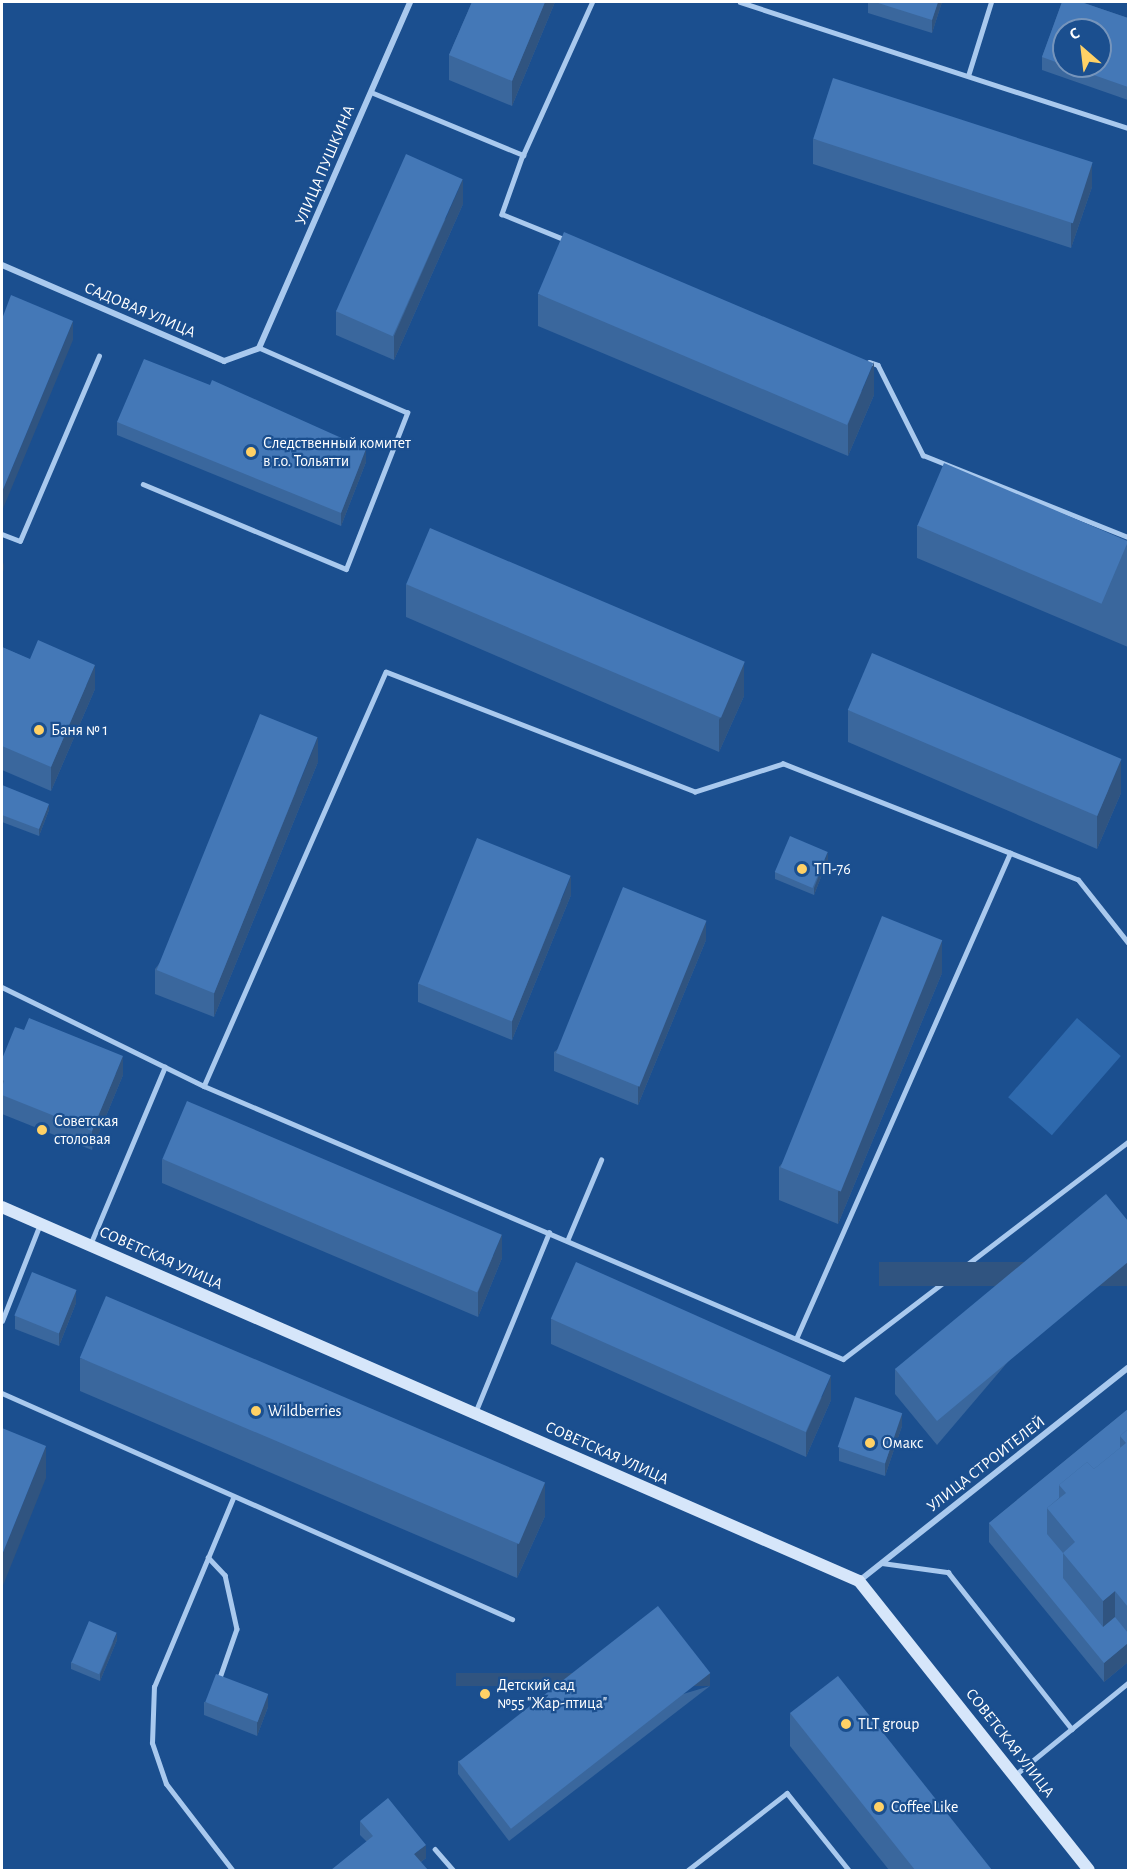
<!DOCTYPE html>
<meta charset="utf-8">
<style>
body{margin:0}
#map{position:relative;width:1130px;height:1872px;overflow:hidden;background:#1b4f8f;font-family:"Alegreya Sans",sans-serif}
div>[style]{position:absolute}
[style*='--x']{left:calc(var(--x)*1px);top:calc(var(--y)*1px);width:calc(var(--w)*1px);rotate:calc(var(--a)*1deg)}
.green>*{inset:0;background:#2e69ad;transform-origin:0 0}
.service>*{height:4.5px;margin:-2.25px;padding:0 2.25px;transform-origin:2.25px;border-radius:2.25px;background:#a9c9ee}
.minor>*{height:6px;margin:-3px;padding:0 3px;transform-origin:3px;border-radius:3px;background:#a9c9ee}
.secondary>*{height:12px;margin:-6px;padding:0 6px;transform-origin:6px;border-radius:6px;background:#d6e6fa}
.wall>*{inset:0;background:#3a679d}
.shaded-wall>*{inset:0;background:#305480;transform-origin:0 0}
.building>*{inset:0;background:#4478b7;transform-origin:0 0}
.dots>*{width:16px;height:16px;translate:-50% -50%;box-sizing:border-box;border:3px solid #1b4f8f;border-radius:50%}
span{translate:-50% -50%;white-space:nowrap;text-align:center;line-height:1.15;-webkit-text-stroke:4.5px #1b4f8f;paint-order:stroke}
.street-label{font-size:16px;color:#fff}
.poi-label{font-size:16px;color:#fff}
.left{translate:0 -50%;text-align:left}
.frame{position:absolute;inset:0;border:3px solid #fff;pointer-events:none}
.north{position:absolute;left:1052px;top:18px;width:60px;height:60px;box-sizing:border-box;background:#1b4f8f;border:2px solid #7695bc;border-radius:50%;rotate:332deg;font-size:16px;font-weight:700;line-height:24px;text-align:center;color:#fff}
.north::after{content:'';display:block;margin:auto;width:21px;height:27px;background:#ffd166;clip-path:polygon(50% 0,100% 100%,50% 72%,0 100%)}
</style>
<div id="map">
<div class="green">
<div style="left:1077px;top:1018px;width:58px;height:105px;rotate:41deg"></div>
</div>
<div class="service">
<div style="--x:740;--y:2;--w:408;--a:18"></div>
<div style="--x:968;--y:76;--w:77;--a:-72.7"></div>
<div style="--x:371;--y:92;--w:165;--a:22.5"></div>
<div style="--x:523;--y:155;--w:63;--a:109.6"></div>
<div style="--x:502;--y:214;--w:69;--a:22.1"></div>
<div style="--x:523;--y:155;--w:168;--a:-65.7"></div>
<div style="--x:869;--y:362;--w:9;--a:18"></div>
<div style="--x:878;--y:365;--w:101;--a:63.4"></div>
<div style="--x:923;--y:455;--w:221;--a:21.8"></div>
<div style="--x:143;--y:484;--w:220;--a:22.7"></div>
<div style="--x:346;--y:569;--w:168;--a:-68.6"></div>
<div style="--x:407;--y:413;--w:162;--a:-156.3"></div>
<div style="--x:2;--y:534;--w:19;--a:21"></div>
<div style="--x:20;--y:541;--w:201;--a:-66.9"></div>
<div style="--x:1128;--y:943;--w:80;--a:-128.4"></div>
<div style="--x:1078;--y:880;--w:317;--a:-158.5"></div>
<div style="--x:783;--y:764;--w:92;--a:162.3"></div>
<div style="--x:695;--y:792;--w:331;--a:-158.8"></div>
<div style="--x:386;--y:672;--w:452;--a:113.7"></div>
<div style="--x:204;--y:1086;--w:695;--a:23.13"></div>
<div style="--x:843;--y:1359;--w:358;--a:-37.3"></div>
<div style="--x:2;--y:987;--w:225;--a:26.1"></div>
<div style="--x:567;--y:1241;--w:88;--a:-67.2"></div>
<div style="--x:90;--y:1245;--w:193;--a:-67.2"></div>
<div style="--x:2;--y:1321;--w:104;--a:-68.6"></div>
<div style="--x:796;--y:1339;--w:531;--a:-66.23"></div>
<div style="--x:2;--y:1393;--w:558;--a:23.9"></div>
<div style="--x:475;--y:1413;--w:195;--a:-67.7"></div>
<div style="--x:208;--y:1557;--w:25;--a:47"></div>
<div style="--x:225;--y:1575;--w:55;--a:77.5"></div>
<div style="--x:237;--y:1629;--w:49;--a:109.2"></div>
<div style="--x:882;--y:1563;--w:67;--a:7.8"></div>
<div style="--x:948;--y:1572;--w:200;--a:51.7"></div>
<div style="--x:1015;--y:1775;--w:146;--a:-39.2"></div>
<div style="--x:435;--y:1849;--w:28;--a:49"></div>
<div style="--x:232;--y:1870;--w:108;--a:-127.5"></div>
<div style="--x:166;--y:1784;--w:43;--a:-108.9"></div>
<div style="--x:152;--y:1743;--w:56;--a:-88"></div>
<div style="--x:154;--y:1687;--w:205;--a:-67.3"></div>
<div style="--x:688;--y:1870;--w:125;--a:-37.9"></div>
<div style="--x:787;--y:1793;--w:99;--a:51.2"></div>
</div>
<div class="minor">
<div style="--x:2;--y:265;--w:242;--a:23.4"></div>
<div style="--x:224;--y:361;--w:37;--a:-20"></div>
<div style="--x:259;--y:348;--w:378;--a:-66.4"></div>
<div style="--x:859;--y:1581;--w:343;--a:-38.4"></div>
</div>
<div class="secondary">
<div style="--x:2;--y:1207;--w:935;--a:23.58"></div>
<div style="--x:859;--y:1581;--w:369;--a:51.5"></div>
</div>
<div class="wall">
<div style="clip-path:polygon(472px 2px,555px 2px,512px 106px,449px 80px,449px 55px)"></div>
<div style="clip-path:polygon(862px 2px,942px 2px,932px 33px,868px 13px,868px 3px)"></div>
<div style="clip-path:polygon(evenodd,1062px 2px,1081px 2px,1128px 18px,1128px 100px,1042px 70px,1042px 57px,1062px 2px,1064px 30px,1100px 30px,1100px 66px,1064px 66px,1064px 30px)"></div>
<div style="clip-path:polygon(813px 139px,1092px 187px,1071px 248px,813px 164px)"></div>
<div style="clip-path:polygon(463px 204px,394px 360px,336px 335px,336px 311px)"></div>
<div style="clip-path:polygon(538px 294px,874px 395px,848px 456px,538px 326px)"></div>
<div style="clip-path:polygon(117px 422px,366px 462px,341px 526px,117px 435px)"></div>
<div style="clip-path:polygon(917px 525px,1128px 541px,1128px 647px,917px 558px)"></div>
<div style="clip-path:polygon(406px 584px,744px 696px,719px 752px,406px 617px)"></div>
<div style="clip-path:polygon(2px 647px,95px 689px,51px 791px,2px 770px)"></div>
<div style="clip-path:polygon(848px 710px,1121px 793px,1097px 849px,848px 742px)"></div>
<div style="clip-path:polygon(318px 762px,214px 1017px,155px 994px,155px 969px)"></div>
<div style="clip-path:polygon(2px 785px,49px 810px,39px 836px,2px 822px)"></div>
<div style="clip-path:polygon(828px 859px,814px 895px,775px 879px,775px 872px)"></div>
<div style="clip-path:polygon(571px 895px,512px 1040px,418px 1002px,418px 983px)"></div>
<div style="clip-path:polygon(706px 940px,638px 1105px,554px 1071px,554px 1052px)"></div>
<div style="clip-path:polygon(942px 973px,838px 1224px,779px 1200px,779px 1167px)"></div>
<div style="clip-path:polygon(2px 1059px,123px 1075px,92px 1150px,2px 1114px)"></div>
<div style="clip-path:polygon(162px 1159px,502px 1258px,478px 1317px,162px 1183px)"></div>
<div style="clip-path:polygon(1128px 1221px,937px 1445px,895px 1394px,895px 1369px)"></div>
<div style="clip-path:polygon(76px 1303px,59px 1346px,15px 1329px,15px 1316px)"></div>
<div style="clip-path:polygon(551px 1319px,831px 1400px,806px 1457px,551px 1344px)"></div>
<div style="clip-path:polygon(80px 1358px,545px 1516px,517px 1578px,80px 1391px)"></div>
<div style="clip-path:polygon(1128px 1409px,1128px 1662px,1104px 1682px,989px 1542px,989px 1523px)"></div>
<div style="clip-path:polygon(902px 1426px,885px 1476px,839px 1461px,839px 1448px)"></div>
<div style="clip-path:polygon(117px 1640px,100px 1681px,71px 1669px,71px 1662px)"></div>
<div style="clip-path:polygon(710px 1686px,509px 1841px,458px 1774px,458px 1761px)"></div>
<div style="clip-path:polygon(204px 1702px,268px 1707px,257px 1736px,204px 1715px)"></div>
<div style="clip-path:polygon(790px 1713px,992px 1870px,889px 1870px,790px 1746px)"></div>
<div style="clip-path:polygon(360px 1821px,426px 1858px,421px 1862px,366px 1841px,360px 1835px)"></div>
</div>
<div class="shaded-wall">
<div style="clip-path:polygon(545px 2px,555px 2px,512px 106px,512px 81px)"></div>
<div style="clip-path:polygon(938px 2px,942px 2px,932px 33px,932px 20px)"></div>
<div style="clip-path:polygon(1092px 163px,1092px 187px,1071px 248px,1071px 224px)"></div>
<div style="clip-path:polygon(463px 179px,463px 204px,394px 360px,394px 336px)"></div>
<div style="clip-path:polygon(73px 321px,73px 340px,2px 511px,2px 492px)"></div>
<div style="clip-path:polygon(874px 362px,874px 395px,848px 456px,848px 424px)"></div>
<div style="clip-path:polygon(366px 449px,366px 462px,341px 526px,341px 513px)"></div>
<div style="clip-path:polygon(4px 562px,4px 569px,2px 575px,2px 568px)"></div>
<div style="clip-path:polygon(744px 663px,744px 696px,719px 752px,719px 720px)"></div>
<div style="clip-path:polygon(95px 665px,95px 689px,51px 791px,51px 767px)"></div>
<div style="clip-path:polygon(318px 737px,318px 762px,214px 1017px,214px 993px)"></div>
<div style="clip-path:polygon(1121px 760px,1121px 793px,1097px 849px,1097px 816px)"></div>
<div style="clip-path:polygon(49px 804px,49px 810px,39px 836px,39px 829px)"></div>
<div style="clip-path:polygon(828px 852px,828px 859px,814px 895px,814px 888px)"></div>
<div style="clip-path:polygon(571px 876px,571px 895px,512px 1040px,512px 1021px)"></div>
<div style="clip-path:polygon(706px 921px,706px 940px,638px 1105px,638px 1086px)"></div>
<div style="clip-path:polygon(942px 940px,942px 973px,838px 1224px,838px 1192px)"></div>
<div style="clip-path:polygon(123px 1056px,123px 1075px,92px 1150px,92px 1131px)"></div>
<div style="clip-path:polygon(502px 1234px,502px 1258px,478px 1317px,478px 1292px)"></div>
<div style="left:1128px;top:1262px;width:24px;height:249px;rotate:90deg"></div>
<div style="clip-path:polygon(76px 1290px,76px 1303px,59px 1346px,59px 1333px)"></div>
<div style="clip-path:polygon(831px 1376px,831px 1400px,806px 1457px,806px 1433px)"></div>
<div style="clip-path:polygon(902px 1413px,902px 1426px,885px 1476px,885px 1463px)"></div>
<div style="clip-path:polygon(46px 1446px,46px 1478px,2px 1588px,2px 1555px)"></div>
<div style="clip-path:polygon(545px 1483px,545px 1516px,517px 1578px,517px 1545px)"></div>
<div style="clip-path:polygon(1115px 1591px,1115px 1636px,1103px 1646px,1103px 1601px)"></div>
<div style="clip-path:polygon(117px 1633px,117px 1640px,100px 1681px,100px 1674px)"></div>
<div style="clip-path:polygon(1128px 1643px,1128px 1662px,1104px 1682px,1104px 1663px)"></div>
<div style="left:710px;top:1673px;width:13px;height:254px;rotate:90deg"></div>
<div style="clip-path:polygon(268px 1694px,268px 1707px,257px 1736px,257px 1723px)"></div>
<div style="clip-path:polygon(426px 1845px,426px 1858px,414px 1867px,414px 1854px)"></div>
</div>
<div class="building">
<div style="clip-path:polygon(472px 2px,545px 2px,512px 81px,449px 55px)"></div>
<div style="clip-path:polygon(875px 2px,938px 2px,932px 20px)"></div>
<div style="clip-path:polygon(1062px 2px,1081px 2px,1128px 18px,1128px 87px,1068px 66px,1100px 66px,1100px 30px,1064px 30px,1064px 65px,1042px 57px)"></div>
<div style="left:833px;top:78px;width:273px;height:64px;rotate:18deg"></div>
<div style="left:406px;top:154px;width:62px;height:172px;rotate:24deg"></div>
<div style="left:564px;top:232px;width:336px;height:67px;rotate:23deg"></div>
<div style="clip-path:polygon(11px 295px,73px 321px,2px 492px,2px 319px)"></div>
<div style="clip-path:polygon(144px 359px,210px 385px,212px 380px,366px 449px,341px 513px,117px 422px)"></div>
<div style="left:944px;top:463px;width:200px;height:68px;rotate:23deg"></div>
<div style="left:430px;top:528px;width:342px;height:61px;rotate:23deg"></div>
<div style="clip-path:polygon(38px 640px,95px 665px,51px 767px,2px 746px,2px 647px,30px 659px)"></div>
<div style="left:872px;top:653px;width:271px;height:62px;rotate:23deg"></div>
<div style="left:260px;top:714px;width:62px;height:276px;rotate:22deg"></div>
<div style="clip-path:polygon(2px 785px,49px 804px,39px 829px,2px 815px)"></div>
<div style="left:790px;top:836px;width:41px;height:39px;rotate:23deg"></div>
<div style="left:477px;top:838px;width:101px;height:157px;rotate:22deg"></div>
<div style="left:623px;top:887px;width:90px;height:179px;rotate:22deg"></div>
<div style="left:882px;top:916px;width:65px;height:271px;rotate:22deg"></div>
<div style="clip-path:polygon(29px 1018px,123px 1056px,92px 1131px,2px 1095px,2px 1087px,4px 1081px,2px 1079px,2px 1059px,15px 1027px,24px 1030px)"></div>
<div style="left:187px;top:1101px;width:342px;height:63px;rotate:23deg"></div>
<div style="clip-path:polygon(1106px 1194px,1128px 1221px,1128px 1262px,937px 1421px,895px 1369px)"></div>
<div style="left:576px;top:1262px;width:279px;height:62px;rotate:24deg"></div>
<div style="left:32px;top:1272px;width:48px;height:47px;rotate:22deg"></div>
<div style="left:106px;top:1296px;width:477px;height:67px;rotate:23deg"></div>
<div style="left:855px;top:1397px;width:50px;height:53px;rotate:19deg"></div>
<div style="clip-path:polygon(1128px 1409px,1128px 1429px,1120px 1436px,1120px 1448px,1094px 1469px,1087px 1462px,1059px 1485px,1059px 1498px,1047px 1508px,1047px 1534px,1063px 1553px,1063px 1578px,1103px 1627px,1115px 1617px,1128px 1633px,1128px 1643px,1104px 1663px,989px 1523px)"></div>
<div style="clip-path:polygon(2px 1428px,46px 1446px,2px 1555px)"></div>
<div style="clip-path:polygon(1128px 1429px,1128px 1607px,1115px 1591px,1103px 1601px,1063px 1553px,1075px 1542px,1047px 1508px,1066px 1493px,1059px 1485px,1087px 1462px,1094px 1469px,1126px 1443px,1120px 1436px)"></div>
<div style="left:658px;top:1606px;width:85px;height:253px;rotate:52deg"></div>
<div style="left:89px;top:1621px;width:30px;height:45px;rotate:23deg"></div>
<div style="left:216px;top:1674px;width:56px;height:30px;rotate:21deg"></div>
<div style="clip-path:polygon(838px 1676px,992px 1870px,915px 1870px,790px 1713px)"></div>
<div style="clip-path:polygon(388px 1798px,426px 1845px,414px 1854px,428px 1870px,331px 1870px,373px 1836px,360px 1821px)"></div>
</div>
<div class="dots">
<div style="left:251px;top:452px;background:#ffd166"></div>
<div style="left:39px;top:730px;background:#ffd166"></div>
<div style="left:802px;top:869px;background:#ffd166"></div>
<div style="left:42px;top:1130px;background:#ffd166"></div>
<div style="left:256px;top:1411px;background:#ffd166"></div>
<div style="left:870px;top:1443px;background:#ffd166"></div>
<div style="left:485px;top:1694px;background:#ffd166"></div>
<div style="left:846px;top:1724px;background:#ffd166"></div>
<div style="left:879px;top:1807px;background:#ffd166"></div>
</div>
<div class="street-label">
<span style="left:325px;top:165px;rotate:-67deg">УЛИЦА ПУШКИНА</span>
<span style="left:140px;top:310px;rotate:23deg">САДОВАЯ УЛИЦА</span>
<span style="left:161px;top:1258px;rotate:24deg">СОВЕТСКАЯ УЛИЦА</span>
<span style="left:607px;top:1453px;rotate:24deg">СОВЕТСКАЯ УЛИЦА</span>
<span style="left:986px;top:1464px;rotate:-38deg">УЛИЦА СТРОИТЕЛЕЙ</span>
<span style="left:1010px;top:1743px;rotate:52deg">СОВЕТСКАЯ УЛИЦА</span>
</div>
<div class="poi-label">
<span class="left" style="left:263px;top:452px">Следственный комитет<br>в г.о. Тольятти</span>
<span class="left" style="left:51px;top:730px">Баня № 1</span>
<span class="left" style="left:814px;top:869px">ТП-76</span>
<span class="left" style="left:54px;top:1130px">Советская<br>столовая</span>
<span class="left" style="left:268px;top:1411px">Wildberries</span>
<span class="left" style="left:882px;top:1443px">Омакс</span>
<span class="left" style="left:497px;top:1694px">Детский сад<br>№55 "Жар-птица"</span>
<span class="left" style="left:858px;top:1724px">TLT group</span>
<span class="left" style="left:891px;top:1807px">Coffee Like</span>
</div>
<div class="frame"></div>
<div class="north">С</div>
</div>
